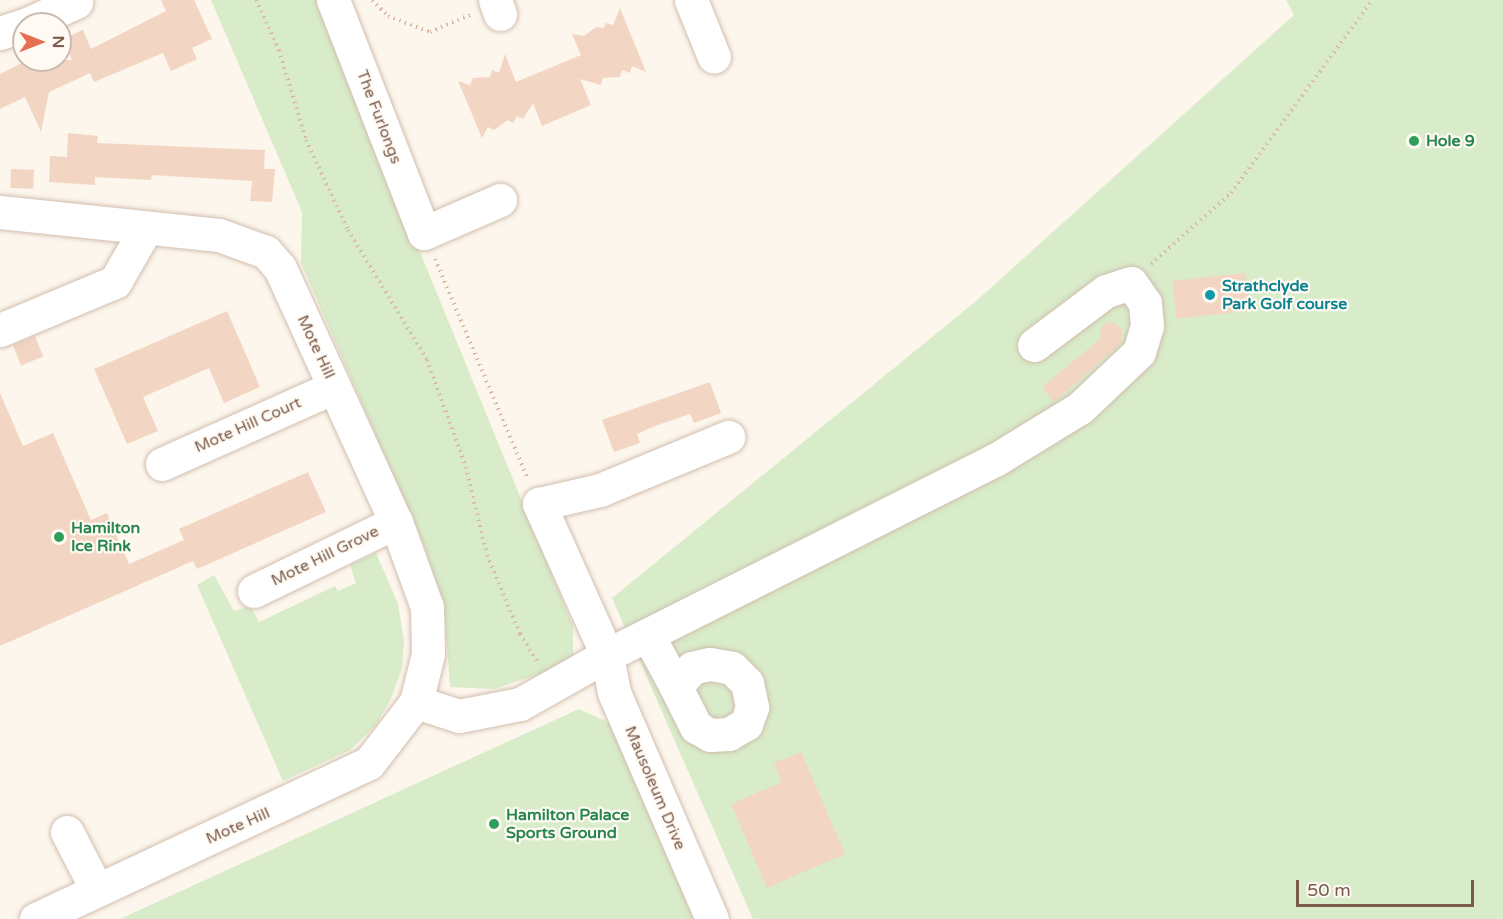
<!DOCTYPE html>
<style>
body{margin:0}
#map{position:relative;width:1503px;height:919px;overflow:hidden;background:#fdf6ec;font-family:"Varela Round",sans-serif}
div>[style]{position:absolute}
[style*='--x']{left:calc(var(--x)*1px);top:calc(var(--y)*1px);width:calc(var(--w)*1px);rotate:calc(var(--a)*1deg)}
.green>*{inset:0;background:#d8ecc9}
.building>*{inset:0;background:#f3d5c3;transform-origin:0 0}
.path>*{height:4px;margin-top:-2px;transform-origin:0;background:repeating-linear-gradient(90deg,#d9b8a5 0 1.5px,transparent 0 6px)}
.roads{filter:drop-shadow(0 0 2px #d1beb0) drop-shadow(0 0 2px #d1beb0)}
.minor>*{height:33px;margin:-16.5px;padding:0 16.5px;transform-origin:16.5px;border-radius:16.5px;background:#fff}
.dots>*{width:16px;height:16px;translate:-50% -50%;box-sizing:border-box;border:3px solid #fffaf3;border-radius:50%}
span{translate:-50% -50%;white-space:nowrap;text-align:center;line-height:1.15;-webkit-text-stroke:4.5px #fffaf3;paint-order:stroke}
.street-label{font-size:16px;color:#7a5c4d}
.leisure-label{font-size:16px;color:#27864d;font-weight:700}
.left{translate:0 -50%;text-align:left}
.culture-label{font-size:16px;color:#0d838f;font-weight:700}
.north{position:absolute;left:12px;top:12px;width:60px;height:60px;box-sizing:border-box;background:#fffaf3;border:2px solid #cabbb1;border-radius:50%;rotate:90deg;font-size:16px;font-weight:700;line-height:24px;text-align:center;color:#7a5c4d}
.north::after{content:'';display:block;margin:auto;width:21px;height:27px;background:#e76f51;clip-path:polygon(50% 0,100% 100%,50% 72%,0 100%)}
.scale{position:absolute;left:1296px;top:880px;width:178px;height:27px;box-sizing:border-box;border:3px solid #7a5c4d;border-top:0;padding-left:8px;font-size:18px;line-height:21px;white-space:nowrap;color:#7a5c4d;-webkit-text-stroke:4px #fffaf3;paint-order:stroke}
</style>
<div id="map">
<div class="green">
<div style="clip-path:polygon(211px 0,317px 0,573px 626px,573px 655px,560px 667px,494px 689px,450px 687px,445px 616px,425px 548px,301px 263px,302px 212px)"></div>
<div style="clip-path:polygon(1286px 0,1503px 0,1503px 919px,753px 919px,612px 598px,975px 302px,1294px 15px)"></div>
<div style="clip-path:polygon(376px 553px,398px 604px,404px 641px,402px 669px,390px 701px,375px 726px,350px 750px,283px 781px,197px 585px,214px 575px,234px 611px,251px 606px,259px 622px,335px 586px,338px 591px,356px 583px,350px 565px)"></div>
<div style="clip-path:polygon(579px 709px,621px 728px,701px 919px,120px 919px)"></div>
</div>
<div class="building">
<div style="clip-path:polygon(161px 0,194px 0,212px 39px,192px 48px,197px 59px,171px 71px,163px 53px,94px 82px,90px 73px,49px 92px,41px 132px,25px 97px,0 109px,0 74px,28px 60px,72px 60px,63px 39px,83px 30px,91px 49px,166px 11px)"></div>
<div style="clip-path:polygon(620px 8px,646px 72px,632px 66px,630px 73px,622px 70px,620px 77px,603px 78px,601px 85px,580px 79px,591px 105px,542px 126px,533px 103px,523px 119px,517px 116px,513px 123px,508px 120px,494px 130px,488px 127px,482px 138px,458px 81px,470px 85px,473px 78px,490px 77px,492px 70px,499px 73px,505px 54px,516px 82px,581px 55px,572px 34px,584px 36px,596px 27px,604px 28px,606px 23px,613px 25px)"></div>
<div style="clip-path:polygon(68px 133px,98px 136px,97px 143px,265px 150px,264px 169px,275px 169px,272px 202px,250px 201px,252px 181px,152px 175px,151px 180px,95px 177px,95px 185px,49px 182px,50px 156px,67px 157px)"></div>
<div style="left:11px;top:169px;width:23px;height:19px;rotate:2deg"></div>
<div style="left:1245px;top:273px;width:38px;height:73px;rotate:84deg"></div>
<div style="clip-path:polygon(227px 311px,260px 387px,224px 403px,209px 368px,143px 397px,158px 431px,127px 444px,94px 369px)"></div>
<div style="clip-path:polygon(1112px 321px,1121px 328px,1121px 343px,1054px 402px,1042px 387px,1100px 339px,1101px 326px)"></div>
<div style="left:35px;top:336px;width:22px;height:24px;rotate:68deg"></div>
<div style="clip-path:polygon(710px 382px,721px 413px,694px 423px,690px 414px,655px 426px,637px 434px,640px 443px,614px 452px,602px 420px)"></div>
<div style="clip-path:polygon(0 393px,23px 446px,53px 433px,91px 520px,107px 513px,129px 564px,184px 540px,179px 529px,308px 472px,326px 512px,197px 569px,193px 561px,0 646px)"></div>
<div style="clip-path:polygon(801px 752px,845px 854px,767px 888px,731px 804px,782px 782px,774px 763px)"></div>
</div>
<div class="path">
<div style="--x:256;--y:0;--w:55;--a:65.3"></div>
<div style="--x:279;--y:50;--w:94;--a:73.3"></div>
<div style="--x:306;--y:140;--w:99;--a:65"></div>
<div style="--x:348;--y:230;--w:152;--a:58.7"></div>
<div style="--x:427;--y:360;--w:114;--a:70"></div>
<div style="--x:466;--y:467;--w:90;--a:76.6"></div>
<div style="--x:487;--y:555;--w:86;--a:67.3"></div>
<div style="--x:520;--y:634;--w:34;--a:58"></div>
<div style="--x:372;--y:0;--w:23;--a:45"></div>
<div style="--x:388;--y:16;--w:45;--a:20.9"></div>
<div style="--x:430;--y:32;--w:46;--a:-23.2"></div>
<div style="--x:435;--y:259;--w:239;--a:67.1"></div>
<div style="--x:1151;--y:264;--w:107;--a:-41.6"></div>
<div style="--x:1231;--y:193;--w:239;--a:-53.8"></div>
</div>
<div class="roads">
<div class="minor">
<div style="--x:333;--y:0;--w:250;--a:68.7"></div>
<div style="--x:424;--y:233;--w:83;--a:-23.5"></div>
<div style="--x:495;--y:0;--w:15;--a:70"></div>
<div style="--x:691;--y:0;--w:61;--a:68"></div>
<div style="--x:27;--y:24;--w:54;--a:-24.2"></div>
<div style="--x:0;--y:33;--w:25;--a:-18"></div>
<div style="--x:0;--y:212;--w:220;--a:6"></div>
<div style="--x:219;--y:235;--w:50;--a:19.9"></div>
<div style="--x:266;--y:252;--w:21;--a:49"></div>
<div style="--x:280;--y:268;--w:279;--a:65.5"></div>
<div style="--x:396;--y:522;--w:90;--a:70"></div>
<div style="--x:427;--y:607;--w:47;--a:88.8"></div>
<div style="--x:428;--y:654;--w:49;--a:104"></div>
<div style="--x:416;--y:702;--w:77;--a:127.6"></div>
<div style="--x:369;--y:763;--w:368;--a:154.9"></div>
<div style="--x:0;--y:330;--w:125;--a:-22.7"></div>
<div style="--x:115;--y:282;--w:60;--a:-60"></div>
<div style="--x:162;--y:464;--w:188;--a:-24.1"></div>
<div style="--x:254;--y:591;--w:158;--a:-25.9"></div>
<div style="--x:648;--y:635;--w:59;--a:61.7"></div>
<div style="--x:676;--y:687;--w:25;--a:-50"></div>
<div style="--x:692;--y:668;--w:18;--a:-13"></div>
<div style="--x:710;--y:664;--w:22;--a:10"></div>
<div style="--x:732;--y:668;--w:21;--a:45"></div>
<div style="--x:747;--y:683;--w:25;--a:78"></div>
<div style="--x:752;--y:707;--w:18;--a:109"></div>
<div style="--x:746;--y:724;--w:20;--a:150"></div>
<div style="--x:729;--y:734;--w:19;--a:177"></div>
<div style="--x:710;--y:735;--w:16;--a:-150"></div>
<div style="--x:696;--y:727;--w:45;--a:-116.6"></div>
<div style="--x:416;--y:702;--w:45;--a:18"></div>
<div style="--x:459;--y:716;--w:62;--a:-11.1"></div>
<div style="--x:520;--y:704;--w:100;--a:-29.4"></div>
<div style="--x:607;--y:655;--w:434;--a:-26.7"></div>
<div style="--x:995;--y:460;--w:100;--a:-31.5"></div>
<div style="--x:1080;--y:408;--w:81;--a:-43.5"></div>
<div style="--x:1139;--y:352;--w:27;--a:-73"></div>
<div style="--x:1147;--y:326;--w:23;--a:-95"></div>
<div style="--x:1145;--y:303;--w:24;--a:-125"></div>
<div style="--x:1131;--y:283;--w:26;--a:162"></div>
<div style="--x:1106;--y:291;--w:90;--a:143.1"></div>
<div style="--x:67;--y:832;--w:65;--a:62.7"></div>
<div style="--x:712;--y:919;--w:247;--a:-113.4"></div>
<div style="--x:614;--y:692;--w:38;--a:-101"></div>
<div style="--x:607;--y:655;--w:166;--a:-114.2"></div>
<div style="--x:539;--y:504;--w:63;--a:-12.9"></div>
<div style="--x:600;--y:490;--w:139;--a:-22.5"></div>
</div>
</div>
<div class="dots">
<div style="left:1414px;top:141px;background:#2e9e5b"></div>
<div style="left:1210px;top:295px;background:#0f9aa8"></div>
<div style="left:59px;top:537px;background:#2e9e5b"></div>
<div style="left:494px;top:824px;background:#2e9e5b"></div>
</div>
<div class="street-label">
<span style="left:379px;top:117px;rotate:69deg">The Furlongs</span>
<span style="left:316px;top:347px;rotate:65deg">Mote Hill</span>
<span style="left:248px;top:425px;rotate:-24deg">Mote Hill Court</span>
<span style="left:325px;top:556px;rotate:-26deg">Mote Hill Grove</span>
<span style="left:655px;top:788px;rotate:67deg">Mausoleum Drive</span>
<span style="left:238px;top:826px;rotate:-24deg">Mote Hill</span>
</div>
<div class="leisure-label">
<span class="left" style="left:1426px;top:141px">Hole 9</span>
<span class="left" style="left:71px;top:537px">Hamilton<br>Ice Rink</span>
<span class="left" style="left:506px;top:824px">Hamilton Palace<br>Sports Ground</span>
</div>
<div class="culture-label">
<span class="left" style="left:1222px;top:295px">Strathclyde<br>Park Golf course</span>
</div>
<div class="north">N</div>
<div class="scale">50 m</div>
</div>
